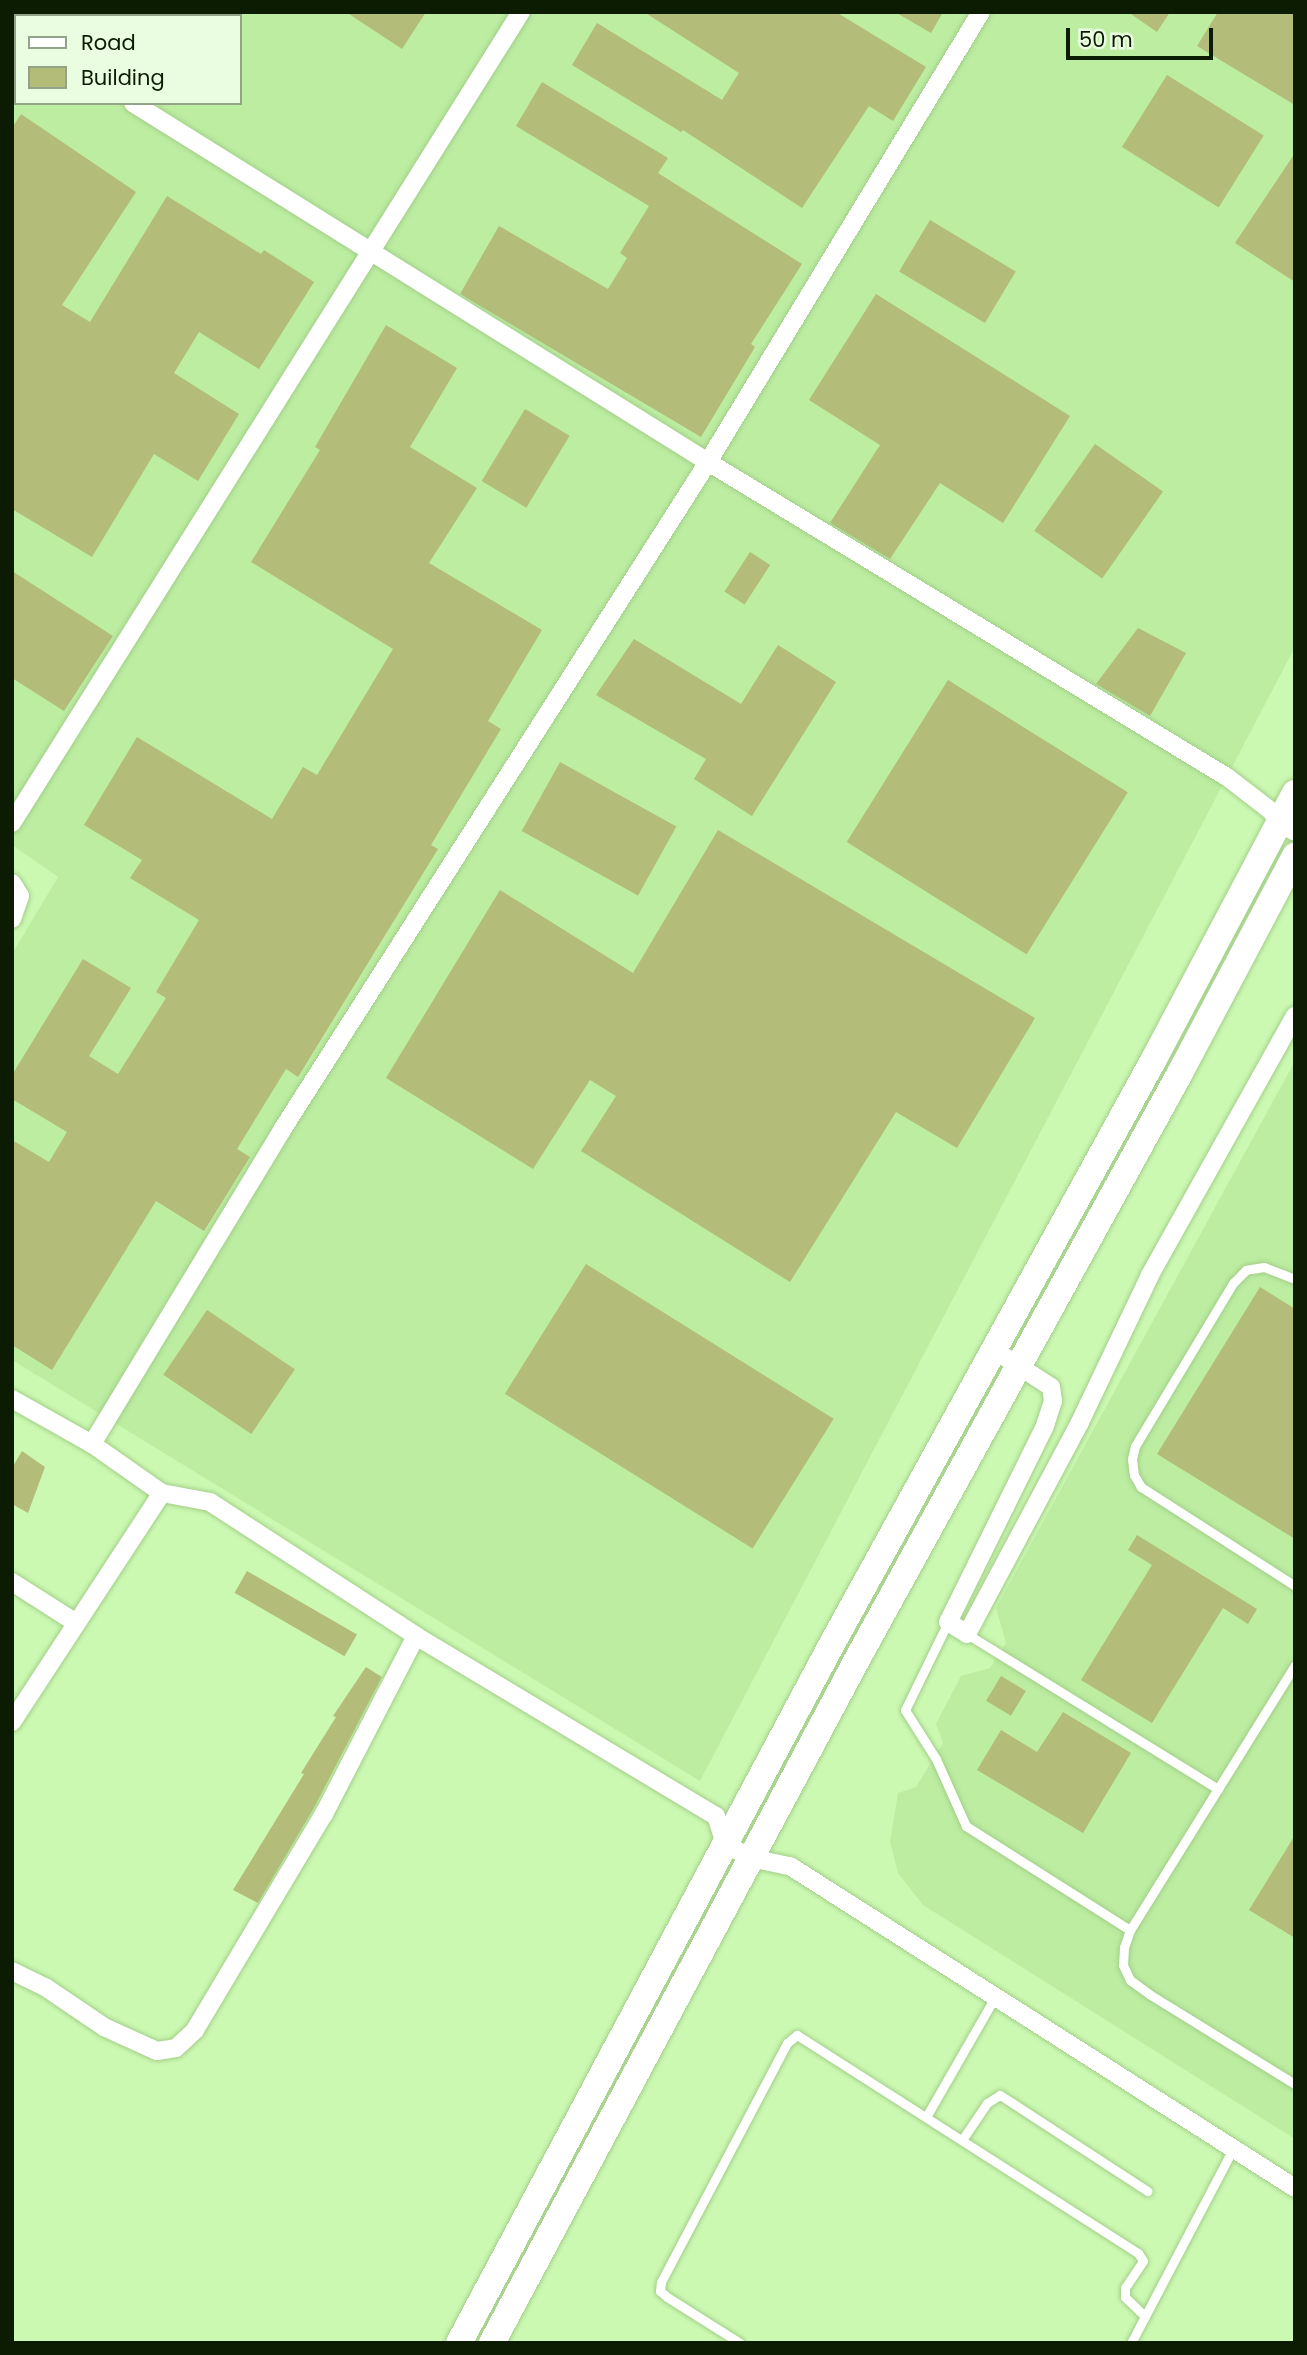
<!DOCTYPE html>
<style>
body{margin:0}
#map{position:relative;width:1307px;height:2355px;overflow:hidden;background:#ccf9b2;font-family:Poppins,sans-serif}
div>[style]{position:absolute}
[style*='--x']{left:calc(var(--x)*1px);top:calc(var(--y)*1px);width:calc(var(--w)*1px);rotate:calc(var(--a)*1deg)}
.built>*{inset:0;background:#bceda1}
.building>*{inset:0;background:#b3bc78;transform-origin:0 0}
.roads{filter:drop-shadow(0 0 2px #a3ce89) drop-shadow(0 0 2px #a3ce89)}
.service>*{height:9px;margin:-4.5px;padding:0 4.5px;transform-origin:4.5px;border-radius:4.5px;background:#fff}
.minor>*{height:18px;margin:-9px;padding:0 9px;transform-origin:9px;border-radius:9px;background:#fff}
.secondary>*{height:26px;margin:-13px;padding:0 13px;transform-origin:13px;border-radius:13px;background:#fff}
span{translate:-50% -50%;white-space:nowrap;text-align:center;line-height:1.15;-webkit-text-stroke:7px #ebfde1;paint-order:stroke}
.frame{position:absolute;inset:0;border:14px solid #0c1c02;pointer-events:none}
.legend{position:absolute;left:14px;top:14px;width:228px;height:91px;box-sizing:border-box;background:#ebfde1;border:2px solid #92a388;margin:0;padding:9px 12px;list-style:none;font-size:21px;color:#0c1c02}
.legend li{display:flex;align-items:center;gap:14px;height:35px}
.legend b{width:35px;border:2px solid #92a388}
.scale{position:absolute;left:1066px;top:28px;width:147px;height:32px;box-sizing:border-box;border:4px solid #0c1c02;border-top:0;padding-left:9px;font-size:21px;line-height:24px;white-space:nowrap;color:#0c1c02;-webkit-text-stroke:5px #ebfde1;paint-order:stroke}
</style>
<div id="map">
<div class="built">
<div style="clip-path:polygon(evenodd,12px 12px,1295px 12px,1295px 647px,700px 1781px,12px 1360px,12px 954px,58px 877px,12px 845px,12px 12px,16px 16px,240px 16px,240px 103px,16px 103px,16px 16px)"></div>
<div style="clip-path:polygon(1295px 1061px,1295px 2139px,923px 1905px,898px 1873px,890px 1842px,898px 1793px,916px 1787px,943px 1743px,936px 1724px,961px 1676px,990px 1668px,1006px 1643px,996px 1608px)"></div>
</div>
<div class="building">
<div style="clip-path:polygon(346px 12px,426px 12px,402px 49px)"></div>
<div style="clip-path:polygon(644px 12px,836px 12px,926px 67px,893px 121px,869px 106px,802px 208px,683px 130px,681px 132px,572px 65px,597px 23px,722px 100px,739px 73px)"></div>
<div style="clip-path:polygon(895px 12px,943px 12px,931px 33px)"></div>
<div style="clip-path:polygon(1128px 12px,1170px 12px,1157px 32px)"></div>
<div style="clip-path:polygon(1218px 12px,1295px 12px,1295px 105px,1197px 46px)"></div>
<div style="left:1167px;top:75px;width:114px;height:85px;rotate:32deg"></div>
<div style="clip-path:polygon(542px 82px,668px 158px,658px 173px,802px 264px,751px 344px,755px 347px,701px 437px,460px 294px,499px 226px,608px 289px,627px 258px,620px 253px,649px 206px,516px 126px)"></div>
<div style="clip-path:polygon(21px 114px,136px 192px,62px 305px,90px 322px,167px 196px,261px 254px,264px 250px,314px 282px,259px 369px,199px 332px,174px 373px,239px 414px,198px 481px,154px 454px,92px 557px,12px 509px,12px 128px)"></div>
<div style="clip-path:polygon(1295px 153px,1295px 282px,1235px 243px)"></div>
<div style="left:930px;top:220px;width:100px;height:60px;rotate:31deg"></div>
<div style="clip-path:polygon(876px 294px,1070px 416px,1003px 523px,940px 483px,890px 559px,830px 523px,880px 445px,809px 400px)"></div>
<div style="clip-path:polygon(386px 325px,457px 368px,410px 447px,477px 488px,429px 563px,542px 630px,488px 721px,501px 729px,431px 845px,438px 849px,298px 1077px,286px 1069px,237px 1149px,250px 1157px,204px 1231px,156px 1201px,52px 1370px,12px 1345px,12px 1140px,49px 1162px,67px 1132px,12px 1099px,12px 1075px,83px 959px,131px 988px,89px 1056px,118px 1074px,166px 998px,156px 992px,199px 920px,130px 878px,142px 860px,84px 825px,137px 737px,272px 819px,303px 767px,317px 775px,393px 649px,251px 562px,320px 450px,315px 447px)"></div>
<div style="left:525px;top:409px;width:52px;height:84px;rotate:31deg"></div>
<div style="left:1095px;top:444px;width:83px;height:106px;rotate:35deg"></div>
<div style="left:750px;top:552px;width:24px;height:47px;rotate:33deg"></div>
<div style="clip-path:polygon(12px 571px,113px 636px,64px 711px,12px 678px)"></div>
<div style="clip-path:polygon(1138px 628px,1186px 653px,1150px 716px,1096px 684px)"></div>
<div style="clip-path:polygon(634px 639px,741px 704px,778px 645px,836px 682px,752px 816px,694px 779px,706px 759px,596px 695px)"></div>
<div style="left:948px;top:680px;width:212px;height:191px;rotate:32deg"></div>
<div style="left:560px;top:762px;width:133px;height:79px;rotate:29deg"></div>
<div style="clip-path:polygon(718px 830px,1035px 1018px,957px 1148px,896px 1112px,790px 1282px,581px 1151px,616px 1096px,590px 1080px,533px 1169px,386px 1078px,500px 890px,633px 973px)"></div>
<div style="left:586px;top:1264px;width:292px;height:153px;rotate:32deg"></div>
<div style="clip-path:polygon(1260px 1287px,1295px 1309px,1295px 1539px,1157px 1454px)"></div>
<div style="left:207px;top:1310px;width:106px;height:78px;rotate:34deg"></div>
<div style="clip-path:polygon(22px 1451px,45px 1467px,28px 1513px,12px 1504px,12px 1468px)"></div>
<div style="clip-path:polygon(1137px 1535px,1257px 1609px,1248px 1624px,1223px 1608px,1152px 1723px,1081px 1680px,1152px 1565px,1128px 1550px)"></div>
<div style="left:247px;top:1571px;width:127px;height:25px;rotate:30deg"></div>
<div style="clip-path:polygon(366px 1667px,382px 1677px,314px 1808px,258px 1903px,233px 1890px,304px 1774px,301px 1773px,336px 1717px,333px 1716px)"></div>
<div style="left:1001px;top:1676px;width:29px;height:29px;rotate:31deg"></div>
<div style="clip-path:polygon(1063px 1712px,1131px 1753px,1083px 1833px,977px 1770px,1001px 1730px,1037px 1752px)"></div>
<div style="clip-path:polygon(1295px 1835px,1295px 1938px,1249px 1910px)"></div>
</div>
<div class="roads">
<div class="service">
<div style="--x:1295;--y:1279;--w:33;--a:-159"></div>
<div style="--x:1264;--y:1267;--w:18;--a:171"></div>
<div style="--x:1246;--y:1270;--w:18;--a:135"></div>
<div style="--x:1233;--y:1283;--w:190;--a:121"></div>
<div style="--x:1135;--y:1446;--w:13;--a:103"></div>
<div style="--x:1132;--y:1459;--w:16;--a:83"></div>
<div style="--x:1134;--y:1475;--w:14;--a:60"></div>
<div style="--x:1141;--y:1487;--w:183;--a:32.7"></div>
<div style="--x:948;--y:1622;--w:98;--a:116"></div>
<div style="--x:905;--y:1710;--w:58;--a:57.7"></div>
<div style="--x:936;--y:1759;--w:73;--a:65.9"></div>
<div style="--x:966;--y:1826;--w:194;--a:32.4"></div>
<div style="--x:967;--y:1634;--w:295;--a:31.7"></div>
<div style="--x:1295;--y:1665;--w:312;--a:121.9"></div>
<div style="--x:1130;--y:1930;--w:18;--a:109"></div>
<div style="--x:1124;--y:1947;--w:18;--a:93"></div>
<div style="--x:1123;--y:1965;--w:17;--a:65"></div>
<div style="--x:1130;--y:1980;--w:24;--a:36"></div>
<div style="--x:1149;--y:1994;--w:172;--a:31.7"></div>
<div style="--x:926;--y:2117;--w:138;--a:-60.1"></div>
<div style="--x:962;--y:2140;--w:45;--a:-56"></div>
<div style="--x:987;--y:2103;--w:15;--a:-32"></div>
<div style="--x:1000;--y:2095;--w:176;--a:33.1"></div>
<div style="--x:740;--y:2343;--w:86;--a:-147.8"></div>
<div style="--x:667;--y:2297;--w:9;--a:-139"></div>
<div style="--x:660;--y:2291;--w:9;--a:-84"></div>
<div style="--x:661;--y:2282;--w:270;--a:-62.2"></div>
<div style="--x:787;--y:2043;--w:13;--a:-39"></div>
<div style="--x:797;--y:2035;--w:405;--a:32.6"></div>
<div style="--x:1138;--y:2253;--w:9;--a:58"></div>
<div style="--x:1143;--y:2261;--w:32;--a:124"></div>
<div style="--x:1125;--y:2288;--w:9;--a:90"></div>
<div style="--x:1125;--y:2297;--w:28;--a:44"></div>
<div style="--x:1131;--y:2343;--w:219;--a:-62.3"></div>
</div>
<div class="minor">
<div style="--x:12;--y:27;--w:4;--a:27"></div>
<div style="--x:12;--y:55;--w:7;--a:-56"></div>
<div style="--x:133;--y:103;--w:678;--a:31.98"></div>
<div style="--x:708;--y:462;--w:607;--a:31.26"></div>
<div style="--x:1227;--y:777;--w:56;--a:37.7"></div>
<div style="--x:1271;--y:811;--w:14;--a:56"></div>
<div style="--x:1279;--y:823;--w:18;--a:29"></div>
<div style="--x:12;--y:823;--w:957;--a:-57.89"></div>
<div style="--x:12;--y:883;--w:15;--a:58"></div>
<div style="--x:20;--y:896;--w:24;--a:109"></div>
<div style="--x:994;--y:1350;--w:68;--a:33"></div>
<div style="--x:1051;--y:1387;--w:14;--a:82"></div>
<div style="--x:1053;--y:1401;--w:28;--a:108"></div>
<div style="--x:1044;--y:1428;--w:216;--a:116.3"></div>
<div style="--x:948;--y:1622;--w:22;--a:32"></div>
<div style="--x:967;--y:1634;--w:240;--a:-61.9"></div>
<div style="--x:1080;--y:1422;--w:163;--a:-64.5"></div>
<div style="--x:1150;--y:1275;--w:297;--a:-60.8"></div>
<div style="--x:12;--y:1399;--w:92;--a:29.4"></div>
<div style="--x:92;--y:1444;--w:85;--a:35"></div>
<div style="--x:162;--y:1493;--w:49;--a:10.6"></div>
<div style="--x:210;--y:1502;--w:246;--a:33"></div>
<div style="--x:416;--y:1636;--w:350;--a:31"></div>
<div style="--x:716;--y:1816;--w:29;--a:72"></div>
<div style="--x:725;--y:1844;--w:30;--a:28"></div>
<div style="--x:751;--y:1858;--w:40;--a:12"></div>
<div style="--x:790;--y:1866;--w:599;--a:32.52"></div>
<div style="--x:92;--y:1444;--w:367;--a:-58.8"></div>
<div style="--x:282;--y:1130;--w:792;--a:-57.47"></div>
<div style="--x:708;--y:462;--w:526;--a:-58.76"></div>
<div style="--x:12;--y:1582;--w:76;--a:32.6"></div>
<div style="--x:12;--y:1722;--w:274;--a:-56.8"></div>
<div style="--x:12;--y:1971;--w:37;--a:26"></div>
<div style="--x:45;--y:1987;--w:71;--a:34.1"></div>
<div style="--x:104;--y:2027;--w:58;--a:24.4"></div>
<div style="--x:157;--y:2051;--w:19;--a:-9"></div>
<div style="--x:176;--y:2048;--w:26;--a:-43"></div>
<div style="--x:195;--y:2030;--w:252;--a:-59.2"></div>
<div style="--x:324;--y:1814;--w:200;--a:-62.7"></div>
</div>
<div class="secondary">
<div style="--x:459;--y:2343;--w:795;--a:-61.92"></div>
<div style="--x:833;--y:1642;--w:666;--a:-61.16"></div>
<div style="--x:1154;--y:1059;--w:301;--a:-62.1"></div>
<div style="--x:492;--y:2343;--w:779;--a:-61.89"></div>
<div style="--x:859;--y:1656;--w:666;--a:-61.16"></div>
<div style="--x:1180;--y:1073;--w:246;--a:-62.1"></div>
</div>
</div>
<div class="frame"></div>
<ul class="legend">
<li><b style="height:9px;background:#fff"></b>Road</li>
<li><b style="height:19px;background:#b3bc78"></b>Building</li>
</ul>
<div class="scale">50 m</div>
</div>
